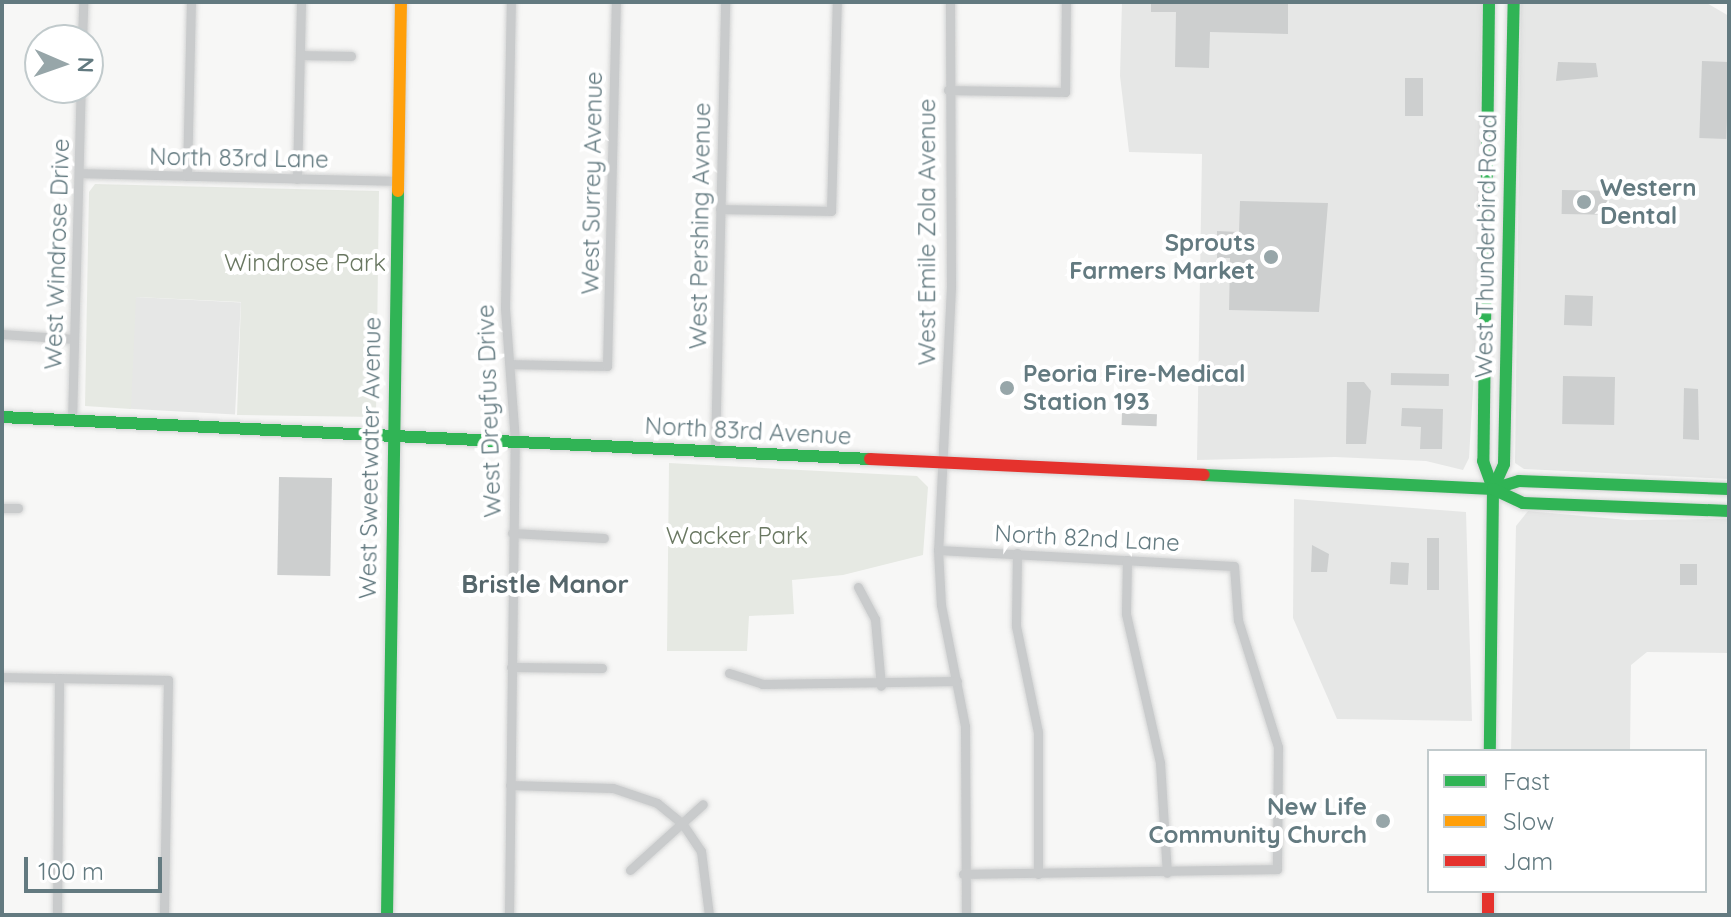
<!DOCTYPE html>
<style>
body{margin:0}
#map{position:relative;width:1731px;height:917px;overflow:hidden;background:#f7f7f6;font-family:Quicksand,sans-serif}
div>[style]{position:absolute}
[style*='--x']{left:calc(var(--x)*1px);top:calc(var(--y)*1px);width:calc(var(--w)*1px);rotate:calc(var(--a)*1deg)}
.built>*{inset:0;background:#e6e7e6;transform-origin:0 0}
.green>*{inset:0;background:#e6e9e3}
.building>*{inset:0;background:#cdcfcf;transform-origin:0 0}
.roads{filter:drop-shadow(0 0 2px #d3d4d4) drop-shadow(0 0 2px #d3d4d4)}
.street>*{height:9px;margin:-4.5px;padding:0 4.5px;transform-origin:4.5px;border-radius:4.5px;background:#c9cbcc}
.fast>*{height:12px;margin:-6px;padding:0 6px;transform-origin:6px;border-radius:6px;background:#30b455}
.slow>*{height:12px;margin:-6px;padding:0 6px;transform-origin:6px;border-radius:6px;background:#ff9f0a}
.jam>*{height:12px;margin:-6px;padding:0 6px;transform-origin:6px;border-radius:6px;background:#e5322d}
.dots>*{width:22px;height:22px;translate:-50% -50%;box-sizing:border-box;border:4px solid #fff;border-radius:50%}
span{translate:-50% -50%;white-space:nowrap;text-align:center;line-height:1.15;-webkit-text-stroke:8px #fff;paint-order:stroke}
.street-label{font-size:24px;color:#637a80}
.poi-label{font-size:24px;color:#637a80;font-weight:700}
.left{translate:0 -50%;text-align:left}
.right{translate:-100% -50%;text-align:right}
.park-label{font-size:24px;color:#6a7862}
.neighbourhood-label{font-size:26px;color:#55666b;font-weight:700}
.frame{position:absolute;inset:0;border:4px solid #637a80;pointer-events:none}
.legend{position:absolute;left:1427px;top:749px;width:280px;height:144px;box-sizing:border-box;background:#fff;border:2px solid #c1cacc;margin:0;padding:10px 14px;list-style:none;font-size:24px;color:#637a80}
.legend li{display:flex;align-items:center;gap:16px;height:40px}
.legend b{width:40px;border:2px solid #c1cacc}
.north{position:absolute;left:24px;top:24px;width:80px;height:80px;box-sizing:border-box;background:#fff;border:2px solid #c1cacc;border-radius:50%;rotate:92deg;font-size:22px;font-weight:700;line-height:32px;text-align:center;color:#637a80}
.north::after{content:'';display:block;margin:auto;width:28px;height:36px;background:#97a6a9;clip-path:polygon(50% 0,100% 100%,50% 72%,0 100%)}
.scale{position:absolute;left:24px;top:857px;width:138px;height:36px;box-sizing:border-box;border:4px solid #637a80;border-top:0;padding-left:10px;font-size:24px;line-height:28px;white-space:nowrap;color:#637a80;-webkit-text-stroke:6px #fff;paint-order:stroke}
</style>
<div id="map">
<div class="built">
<div style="clip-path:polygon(1122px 2px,1482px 2px,1477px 321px,1469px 458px,1463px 470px,1426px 461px,1335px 457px,1197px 460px,1202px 154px,1129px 152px,1120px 76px)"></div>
<div style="clip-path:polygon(1521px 2px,1705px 2px,1729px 16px,1729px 479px,1524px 469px,1515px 463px)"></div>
<div style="left:135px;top:297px;width:106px;height:112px;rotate:3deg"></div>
<div style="clip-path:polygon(1294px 499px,1466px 512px,1472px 721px,1337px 719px,1293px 618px)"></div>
<div style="clip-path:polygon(1528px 511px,1627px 520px,1729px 519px,1729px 653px,1647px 652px,1631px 665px,1630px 751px,1511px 751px,1516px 526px)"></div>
</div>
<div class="green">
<div style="clip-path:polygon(95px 184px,379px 191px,376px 417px,237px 415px,241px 302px,136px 297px,131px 409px,85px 406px,89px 192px)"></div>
<div style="clip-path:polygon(669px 463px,917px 476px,928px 487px,923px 555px,843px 575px,792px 580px,794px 614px,749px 616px,747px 651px,667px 651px)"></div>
</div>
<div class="building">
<div style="clip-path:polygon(1151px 2px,1288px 2px,1288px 34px,1210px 32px,1209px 68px,1175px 67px,1176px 12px,1151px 12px)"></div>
<div style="left:1702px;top:61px;width:27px;height:77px;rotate:2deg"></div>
<div style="clip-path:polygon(1558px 62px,1596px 63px,1598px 77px,1556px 81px)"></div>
<div style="left:1405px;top:78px;width:18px;height:38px"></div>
<div style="left:1562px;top:190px;width:45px;height:24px;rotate:1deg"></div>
<div style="clip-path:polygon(1240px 201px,1328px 203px,1319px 312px,1229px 310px,1230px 258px,1217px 258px,1217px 231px,1239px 232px)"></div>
<div style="left:1565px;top:295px;width:28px;height:30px;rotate:2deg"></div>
<div style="left:1391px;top:373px;width:58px;height:12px;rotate:1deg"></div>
<div style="left:1563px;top:376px;width:52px;height:48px;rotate:1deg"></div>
<div style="clip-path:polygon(1347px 382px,1364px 382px,1371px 391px,1366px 444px,1346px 444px)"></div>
<div style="clip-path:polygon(1684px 388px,1698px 389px,1699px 440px,1683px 439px)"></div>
<div style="clip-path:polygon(1402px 408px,1443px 409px,1442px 449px,1420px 449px,1421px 427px,1401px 426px)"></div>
<div style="left:1122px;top:413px;width:35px;height:12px;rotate:2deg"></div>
<div style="left:279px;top:477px;width:53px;height:98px;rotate:1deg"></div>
<div style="left:1427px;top:538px;width:12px;height:52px"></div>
<div style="clip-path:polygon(1312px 545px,1329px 554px,1327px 572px,1311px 572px)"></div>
<div style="left:1391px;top:562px;width:18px;height:22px;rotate:3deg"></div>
<div style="left:1680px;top:564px;width:17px;height:21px"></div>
</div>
<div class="roads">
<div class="street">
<div style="--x:950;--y:2;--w:285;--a:89.8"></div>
<div style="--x:951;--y:287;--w:263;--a:92.8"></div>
<div style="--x:938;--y:550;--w:55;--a:86.9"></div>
<div style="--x:941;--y:605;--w:123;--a:78.8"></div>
<div style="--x:965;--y:726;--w:189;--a:89.7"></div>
<div style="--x:82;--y:40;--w:38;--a:-88"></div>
<div style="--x:300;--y:55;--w:51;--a:1.1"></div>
<div style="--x:948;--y:90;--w:117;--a:1"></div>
<div style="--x:1065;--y:92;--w:90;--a:-89.4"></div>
<div style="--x:79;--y:173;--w:318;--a:1.4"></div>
<div style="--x:187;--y:176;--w:174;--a:-88.7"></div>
<div style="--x:297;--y:179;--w:177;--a:-88.7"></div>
<div style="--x:720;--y:209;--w:111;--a:1"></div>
<div style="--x:831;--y:211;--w:209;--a:-88.4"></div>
<div style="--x:2;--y:334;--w:72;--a:4"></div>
<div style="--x:510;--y:364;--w:97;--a:1.2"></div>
<div style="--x:607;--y:366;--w:364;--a:-88.6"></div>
<div style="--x:72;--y:421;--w:333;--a:-88.5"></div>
<div style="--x:715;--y:451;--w:449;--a:-88.7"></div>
<div style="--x:2;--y:508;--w:16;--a:0"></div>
<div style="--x:512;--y:533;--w:92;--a:3.1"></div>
<div style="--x:938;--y:550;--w:296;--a:3.1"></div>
<div style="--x:1234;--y:566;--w:54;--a:85.8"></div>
<div style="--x:1238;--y:620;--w:133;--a:72.5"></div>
<div style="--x:1278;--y:747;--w:122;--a:90.5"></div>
<div style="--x:1277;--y:869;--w:314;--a:179.1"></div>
<div style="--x:1017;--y:553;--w:73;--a:90.8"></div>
<div style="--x:1016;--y:626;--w:108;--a:78.3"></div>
<div style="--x:1038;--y:732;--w:142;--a:90"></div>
<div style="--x:1127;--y:560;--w:54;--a:91.1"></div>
<div style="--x:1126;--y:614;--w:153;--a:77.1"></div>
<div style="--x:1160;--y:763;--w:110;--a:86.4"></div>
<div style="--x:858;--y:587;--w:36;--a:62"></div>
<div style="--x:875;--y:619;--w:67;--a:84.9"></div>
<div style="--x:511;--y:667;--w:91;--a:0.6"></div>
<div style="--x:729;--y:673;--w:35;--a:18"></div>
<div style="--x:762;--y:684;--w:195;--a:-0.9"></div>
<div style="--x:2;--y:677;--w:166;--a:1"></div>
<div style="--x:168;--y:680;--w:235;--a:91"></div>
<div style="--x:510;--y:785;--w:103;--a:1.7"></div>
<div style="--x:613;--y:788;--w:46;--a:18.8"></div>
<div style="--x:657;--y:803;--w:32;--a:39"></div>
<div style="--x:682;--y:823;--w:34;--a:56"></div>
<div style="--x:701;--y:851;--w:64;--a:82.9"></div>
<div style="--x:630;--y:870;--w:98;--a:-42.1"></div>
<div style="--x:57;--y:915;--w:237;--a:-89.5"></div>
<div style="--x:509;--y:915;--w:474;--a:-89.3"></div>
<div style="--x:515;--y:441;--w:133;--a:-94.3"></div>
<div style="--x:505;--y:308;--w:306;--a:-88.9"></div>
</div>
<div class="fast">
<div style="--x:1489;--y:2;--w:459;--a:90.7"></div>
<div style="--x:1483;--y:461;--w:30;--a:70"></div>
<div style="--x:1493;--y:489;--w:262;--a:90.7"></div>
<div style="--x:2;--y:417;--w:869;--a:2.77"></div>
<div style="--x:1204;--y:475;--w:289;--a:2.8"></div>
<div style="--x:1493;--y:489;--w:27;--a:-17"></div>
<div style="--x:1519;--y:481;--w:210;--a:2.2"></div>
<div style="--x:1493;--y:489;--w:27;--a:-66"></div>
<div style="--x:1504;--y:464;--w:462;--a:-88.8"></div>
<div style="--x:1493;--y:489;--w:33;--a:25"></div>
<div style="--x:1523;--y:503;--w:206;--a:2.2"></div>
<div style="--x:387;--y:915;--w:724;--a:-89.13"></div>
</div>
<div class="slow">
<div style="--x:398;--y:191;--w:189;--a:-89.1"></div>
</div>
<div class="jam">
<div style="--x:870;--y:459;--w:334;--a:2.7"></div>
<div style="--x:1488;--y:891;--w:24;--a:90"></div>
</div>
</div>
<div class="dots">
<div style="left:1584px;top:202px;background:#97a6a9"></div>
<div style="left:1271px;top:257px;background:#97a6a9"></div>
<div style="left:1007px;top:388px;background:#97a6a9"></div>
<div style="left:1383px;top:821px;background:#97a6a9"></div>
</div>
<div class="street-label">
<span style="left:239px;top:158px;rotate:1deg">North 83rd Lane</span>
<span style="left:592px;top:183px;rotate:-89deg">West Surrey Avenue</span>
<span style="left:700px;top:226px;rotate:-89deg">West Pershing Avenue</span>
<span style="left:927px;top:232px;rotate:-90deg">West Emile Zola Avenue</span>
<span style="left:1486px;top:246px;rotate:-89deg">West Thunderbird Road</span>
<span style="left:57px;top:254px;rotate:-88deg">West Windrose Drive</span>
<span style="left:489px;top:411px;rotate:-92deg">West Dreyfus Drive</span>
<span style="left:748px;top:431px;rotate:3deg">North 83rd Avenue</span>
<span style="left:370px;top:458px;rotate:-89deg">West Sweetwater Avenue</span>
<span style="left:1087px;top:538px;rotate:3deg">North 82nd Lane</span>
</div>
<div class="poi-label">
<span class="left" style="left:1600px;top:202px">Western<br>Dental</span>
<span class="right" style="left:1255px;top:257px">Sprouts<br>Farmers Market</span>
<span class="left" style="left:1023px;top:388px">Peoria Fire-Medical<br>Station 193</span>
<span class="right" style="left:1367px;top:821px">New Life<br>Community Church</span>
</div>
<div class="park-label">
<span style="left:305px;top:263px">Windrose Park</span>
<span style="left:737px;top:536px">Wacker Park</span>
</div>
<div class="neighbourhood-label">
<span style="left:545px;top:584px">Bristle Manor</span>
</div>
<div class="frame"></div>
<ul class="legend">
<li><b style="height:10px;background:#30b455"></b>Fast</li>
<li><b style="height:10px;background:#ff9f0a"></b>Slow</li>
<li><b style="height:10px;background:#e5322d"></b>Jam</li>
</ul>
<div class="north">N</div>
<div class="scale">100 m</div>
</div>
